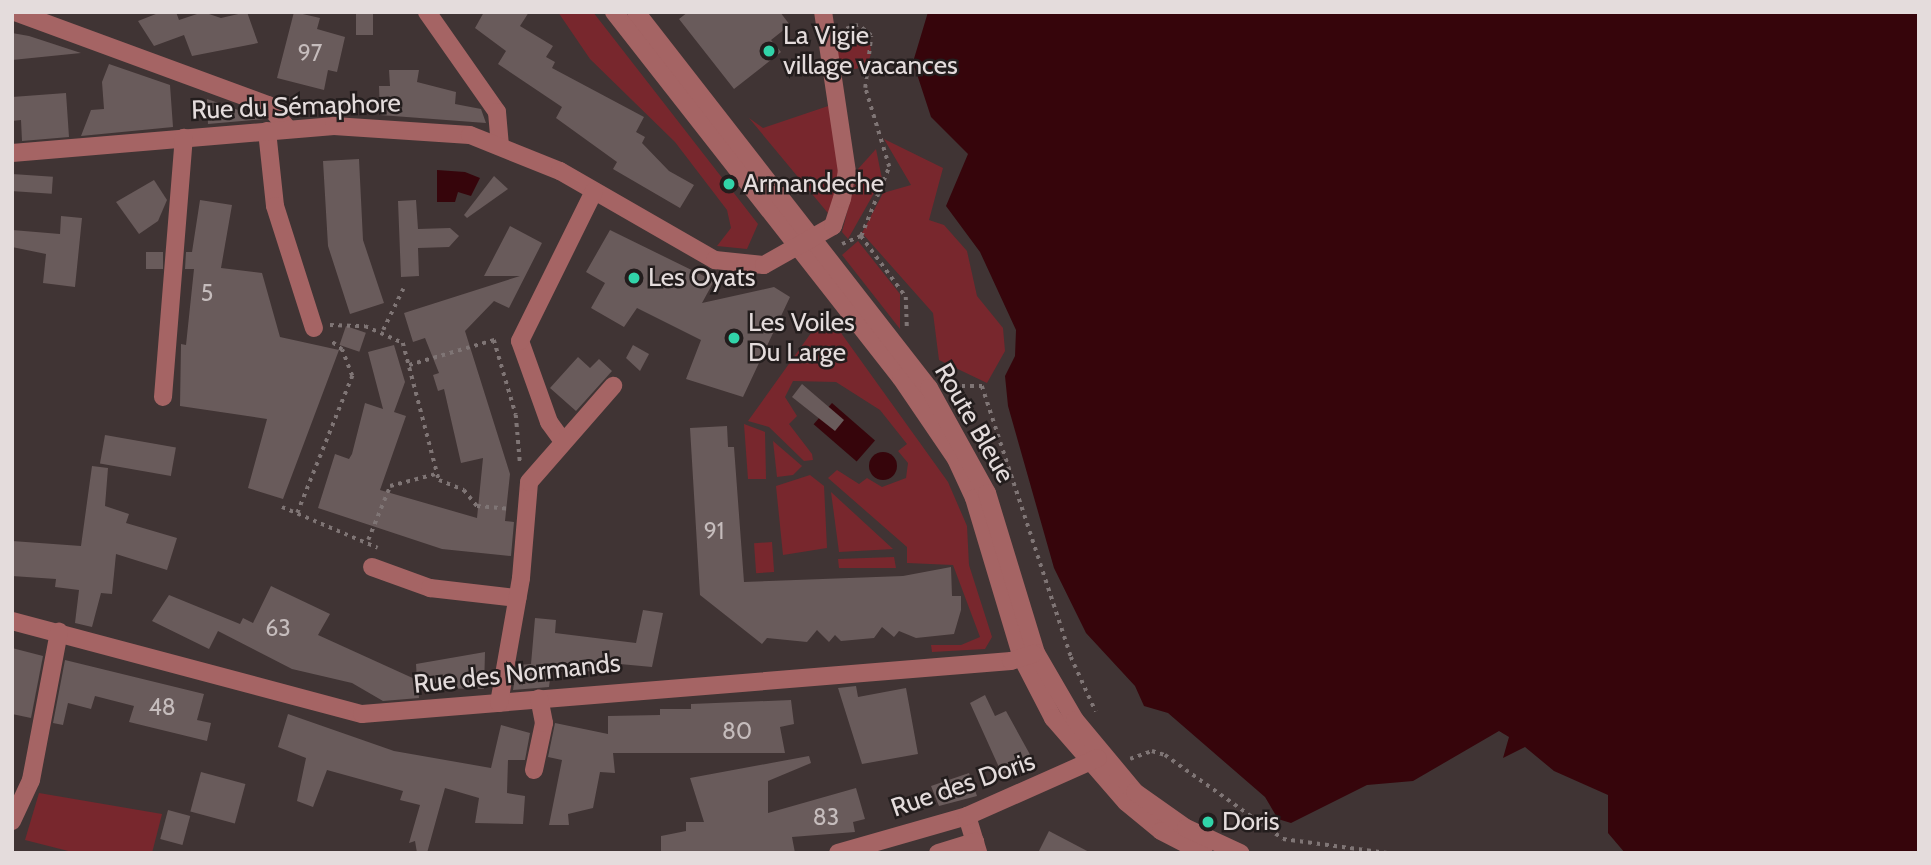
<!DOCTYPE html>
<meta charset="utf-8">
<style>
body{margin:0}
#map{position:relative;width:1931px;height:865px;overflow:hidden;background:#403434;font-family:Cabin,sans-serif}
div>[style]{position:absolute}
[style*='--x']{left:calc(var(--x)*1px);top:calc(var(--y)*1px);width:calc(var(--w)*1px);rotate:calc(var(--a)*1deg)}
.green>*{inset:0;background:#78272d;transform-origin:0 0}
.round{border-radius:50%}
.water>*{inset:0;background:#36050b;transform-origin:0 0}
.building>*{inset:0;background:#695b5b;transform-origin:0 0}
.path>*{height:3.5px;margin-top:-1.75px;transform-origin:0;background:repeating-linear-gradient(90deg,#7f7575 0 3.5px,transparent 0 8.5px)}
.minor>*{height:18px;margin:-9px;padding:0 9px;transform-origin:9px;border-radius:9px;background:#a56464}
.dots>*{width:19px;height:19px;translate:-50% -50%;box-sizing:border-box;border:4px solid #231d1d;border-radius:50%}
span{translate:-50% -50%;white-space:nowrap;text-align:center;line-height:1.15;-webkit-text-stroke:5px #231d1d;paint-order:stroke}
.number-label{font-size:23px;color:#c5bcbc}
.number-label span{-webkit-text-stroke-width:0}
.poi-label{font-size:26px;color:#e4dcdc}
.left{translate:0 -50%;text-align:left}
.street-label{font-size:26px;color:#e4dcdc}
.frame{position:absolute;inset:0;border:14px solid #e4dcdc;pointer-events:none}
</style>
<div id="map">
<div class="green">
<div style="clip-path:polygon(558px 12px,593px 12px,758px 224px,747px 249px,717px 246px,731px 228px,727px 210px,675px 142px,590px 59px)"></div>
<div class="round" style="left:835px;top:33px;width:36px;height:36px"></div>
<div style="clip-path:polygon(840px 102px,853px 177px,832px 218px,749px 118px,763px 128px)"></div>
<div style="clip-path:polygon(884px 139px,943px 168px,929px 220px,944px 225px,967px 251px,977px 296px,1003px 328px,1005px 351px,987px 383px,939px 360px,933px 313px,862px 233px,883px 193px,911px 185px)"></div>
<div style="clip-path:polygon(876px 149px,882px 179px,848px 239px,842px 232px,858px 169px)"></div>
<div style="clip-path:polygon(858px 241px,900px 294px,900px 329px,842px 255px)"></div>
<div style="clip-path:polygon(826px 312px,948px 482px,967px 526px,969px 565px,992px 637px,985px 649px,932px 652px,931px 645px,961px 645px,980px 637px,953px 565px,907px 563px,907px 547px,828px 478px,837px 470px,859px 484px,867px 478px,882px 487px,906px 478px,908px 463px,898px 451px,907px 444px,880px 410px,836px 382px,793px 381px,785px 397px,797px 416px,789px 424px,812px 454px,813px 460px,804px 461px,769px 427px,748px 421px)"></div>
<div style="clip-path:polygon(744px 424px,765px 432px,766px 479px,748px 479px)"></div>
<div style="clip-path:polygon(773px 441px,802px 466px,793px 475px,777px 477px)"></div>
<div style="clip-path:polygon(810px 475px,824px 486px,827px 548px,783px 555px,776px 486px)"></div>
<div style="clip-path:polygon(831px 492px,893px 549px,894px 549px,839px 552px)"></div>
<div style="left:772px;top:542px;width:30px;height:18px;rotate:86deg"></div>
<div style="clip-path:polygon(894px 557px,896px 568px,839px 568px,838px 559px)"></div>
<div style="clip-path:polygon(39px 793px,162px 814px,152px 853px,76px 853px,25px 840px)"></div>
</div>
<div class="water">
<div style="clip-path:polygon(928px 12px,1919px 12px,1919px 853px,1625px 853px,1608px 833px,1608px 795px,1554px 771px,1525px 747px,1503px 758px,1509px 737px,1499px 731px,1413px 781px,1367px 785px,1291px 823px,1278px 819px,1265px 797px,1168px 713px,1144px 706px,1135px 686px,1086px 633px,1054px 568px,1008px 406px,1005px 376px,1015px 356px,1016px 330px,980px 252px,946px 206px,968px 154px,931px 117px,913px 62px)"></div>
<div style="clip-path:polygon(437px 170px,465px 172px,480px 178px,471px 196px,458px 192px,455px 202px,437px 202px)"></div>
<div style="left:832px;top:403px;width:57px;height:28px;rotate:41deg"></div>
<div class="round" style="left:869px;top:452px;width:28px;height:28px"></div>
</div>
<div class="building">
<div style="clip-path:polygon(161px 12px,176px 12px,179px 20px,203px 12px,221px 18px,247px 12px,258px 43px,192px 56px,184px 35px,154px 46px,138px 21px)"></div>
<div style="clip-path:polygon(294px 12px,320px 18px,317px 29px,345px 37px,337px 72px,328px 70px,324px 90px,277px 78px)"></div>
<div style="left:356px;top:12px;width:17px;height:23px"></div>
<div style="clip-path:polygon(484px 12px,529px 12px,520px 26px,553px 46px,546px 57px,555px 62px,552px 68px,644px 117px,636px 132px,645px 137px,642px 143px,669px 171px,694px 185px,680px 208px,613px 169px,617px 162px,556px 118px,562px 107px,498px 64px,506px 51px,475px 28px)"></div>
<div style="clip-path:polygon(688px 12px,780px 12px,790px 25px,771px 40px,781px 52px,734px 89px,679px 19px)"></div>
<div style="clip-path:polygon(12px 33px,29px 36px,81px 53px,12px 60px)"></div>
<div style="clip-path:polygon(109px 64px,170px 85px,173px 127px,81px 136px,91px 110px,104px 109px,102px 82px)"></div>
<div style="clip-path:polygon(389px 70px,419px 70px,417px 82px,456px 92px,455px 104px,481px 109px,486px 123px,380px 115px,379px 86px,390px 86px)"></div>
<div style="clip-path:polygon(66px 93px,69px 137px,22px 141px,21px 120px,12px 121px,12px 97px)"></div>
<div style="clip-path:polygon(207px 99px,264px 119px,208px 124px)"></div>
<div style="clip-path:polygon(359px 159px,363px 240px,384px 303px,350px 314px,328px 246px,323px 161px)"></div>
<div style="left:12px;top:174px;width:41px;height:17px;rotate:4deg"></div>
<div style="clip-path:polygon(494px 176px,508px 189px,467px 218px,464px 215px)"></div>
<div style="clip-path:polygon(154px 180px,167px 200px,158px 221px,139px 234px,116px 202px)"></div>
<div style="clip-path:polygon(200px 200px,232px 205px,221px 268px,262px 273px,280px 337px,339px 350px,283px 499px,248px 488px,267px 419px,180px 406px,181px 344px,186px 345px,194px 269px,185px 269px,186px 252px,192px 252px)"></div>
<div style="clip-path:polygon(416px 200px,418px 229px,450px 228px,459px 236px,449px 247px,418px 248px,419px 276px,401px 277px,398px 201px)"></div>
<div style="clip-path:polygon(61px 216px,82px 218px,75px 287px,43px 283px,46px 254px,12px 247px,12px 230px,60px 234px)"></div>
<div style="clip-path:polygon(510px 226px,542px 243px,509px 308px,494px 301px,465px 331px,510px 474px,505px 521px,514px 522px,511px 556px,442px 549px,318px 508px,335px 454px,349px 459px,352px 454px,365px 403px,383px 409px,368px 352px,394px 345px,405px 382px,394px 412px,406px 416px,380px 490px,477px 518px,483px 458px,461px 463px,444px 389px,438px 391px,433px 375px,439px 373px,425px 338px,413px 342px,404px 313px,520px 276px,484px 276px)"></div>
<div style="clip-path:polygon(610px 230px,714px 281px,702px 303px,774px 287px,790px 297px,743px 397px,686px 379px,701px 340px,637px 308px,624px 327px,591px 308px,605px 283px,586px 272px)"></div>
<div style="left:146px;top:252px;width:17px;height:17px"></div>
<div style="left:346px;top:326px;width:21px;height:20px;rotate:19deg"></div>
<div style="clip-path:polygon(633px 345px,649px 354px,640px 371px,626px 358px)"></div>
<div style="clip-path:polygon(578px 357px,590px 368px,599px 359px,612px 371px,576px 411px,550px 388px)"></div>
<div style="clip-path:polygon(802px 384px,844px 420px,835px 431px,792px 397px)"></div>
<div style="clip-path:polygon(727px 426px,728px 447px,734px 447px,744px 582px,903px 576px,951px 567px,952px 596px,961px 596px,961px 610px,954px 634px,916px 638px,899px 631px,894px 637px,882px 627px,874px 638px,841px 641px,835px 635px,829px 642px,817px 630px,807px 642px,767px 638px,762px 644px,700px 595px,690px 428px)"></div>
<div style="left:105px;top:435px;width:72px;height:29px;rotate:10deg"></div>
<div style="clip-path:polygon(92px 466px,108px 468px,105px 506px,129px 514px,126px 523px,177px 538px,167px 570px,116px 554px,112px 594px,101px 593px,92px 627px,75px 623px,79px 590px,55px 587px,56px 579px,12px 576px,12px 541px,81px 546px)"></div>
<div style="clip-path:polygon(271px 586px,330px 614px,318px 635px,417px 680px,416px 664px,485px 652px,484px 689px,418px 688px,419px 698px,383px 701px,352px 683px,292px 669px,218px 631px,209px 649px,152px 621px,169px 595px,240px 624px,243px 618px,253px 623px)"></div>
<div style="clip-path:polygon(643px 610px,663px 613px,652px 667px,609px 663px,605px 675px,552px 663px,549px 687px,513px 690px,517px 665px,531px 664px,535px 618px,556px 620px,555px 633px,636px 643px)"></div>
<div style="clip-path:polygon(12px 648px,43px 656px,31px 718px,12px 714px)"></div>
<div style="clip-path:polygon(65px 660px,204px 694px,197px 720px,211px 723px,207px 741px,129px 722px,134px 706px,95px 696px,91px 709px,68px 703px,63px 725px,53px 723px)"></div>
<div style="clip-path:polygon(856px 686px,858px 697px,906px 688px,918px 754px,862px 764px,838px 688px)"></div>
<div style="clip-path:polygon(985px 695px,995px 716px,1006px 711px,1033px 760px,1002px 774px,970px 703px)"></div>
<div style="clip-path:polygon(791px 700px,794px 724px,780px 727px,785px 753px,613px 753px,615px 773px,600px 772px,593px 808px,568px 814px,569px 825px,549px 825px,562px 760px,548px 757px,555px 723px,608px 734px,608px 716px,660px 715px,660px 709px,691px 709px,691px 704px)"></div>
<div style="clip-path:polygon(288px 714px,394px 751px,491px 768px,501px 725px,530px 733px,525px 760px,508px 760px,507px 793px,525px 796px,523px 824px,475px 823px,479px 798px,445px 788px,427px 853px,417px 853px,415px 841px,409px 843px,420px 805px,400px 800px,403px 791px,327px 770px,313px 807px,297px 801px,306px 758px,278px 747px)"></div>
<div style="clip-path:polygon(809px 756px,811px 763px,768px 781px,768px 813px,856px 788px,865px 819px,853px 822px,855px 832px,792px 837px,795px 853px,661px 853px,661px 836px,686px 831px,686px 822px,704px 822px,690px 778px)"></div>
<div style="left:201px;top:772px;width:46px;height:41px;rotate:15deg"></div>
<div style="clip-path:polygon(969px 773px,977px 796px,939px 806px,931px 786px)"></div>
<div style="left:168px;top:810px;width:23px;height:30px;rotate:15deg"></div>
<div style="clip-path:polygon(1049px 831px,1091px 853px,1038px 853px)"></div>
</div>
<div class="path">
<div style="--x:861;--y:236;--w:76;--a:53.6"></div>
<div style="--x:906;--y:297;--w:30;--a:88"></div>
<div style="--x:842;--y:244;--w:21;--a:-23"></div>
<div style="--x:861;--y:236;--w:74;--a:-67.9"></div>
<div style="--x:889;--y:167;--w:83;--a:-106.9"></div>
<div style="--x:865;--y:88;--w:52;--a:-83.4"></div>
<div style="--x:871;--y:36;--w:17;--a:-140"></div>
<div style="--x:858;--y:25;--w:15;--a:160"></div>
<div style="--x:330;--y:325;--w:35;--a:2"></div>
<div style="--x:365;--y:326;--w:42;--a:24.1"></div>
<div style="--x:403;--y:343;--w:142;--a:75.3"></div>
<div style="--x:439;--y:480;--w:27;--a:22"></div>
<div style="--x:464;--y:490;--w:21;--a:51"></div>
<div style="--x:477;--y:506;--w:32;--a:5"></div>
<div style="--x:383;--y:330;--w:46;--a:-64"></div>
<div style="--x:409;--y:365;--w:89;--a:-16.4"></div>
<div style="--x:494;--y:340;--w:78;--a:73.7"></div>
<div style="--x:516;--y:415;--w:47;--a:85.1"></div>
<div style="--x:953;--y:386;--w:29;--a:0"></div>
<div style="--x:982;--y:386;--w:285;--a:71.8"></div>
<div style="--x:1071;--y:657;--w:60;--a:65.6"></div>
<div style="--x:282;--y:507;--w:104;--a:23.1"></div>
<div style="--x:297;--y:513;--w:148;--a:-68.1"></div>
<div style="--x:352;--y:376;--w:28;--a:-111"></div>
<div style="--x:342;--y:350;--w:16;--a:-142"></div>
<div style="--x:368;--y:540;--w:58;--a:-67.8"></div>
<div style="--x:390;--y:486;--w:48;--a:-14.6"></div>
<div style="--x:1130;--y:759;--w:23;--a:-20"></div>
<div style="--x:1152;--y:751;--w:14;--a:17"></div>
<div style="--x:1165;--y:755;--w:145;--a:35.4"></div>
<div style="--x:1283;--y:839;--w:105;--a:7.7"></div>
</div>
<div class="minor">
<div style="--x:15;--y:12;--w:270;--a:20.2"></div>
<div style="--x:268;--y:105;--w:31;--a:50"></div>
<div style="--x:427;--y:12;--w:122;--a:55"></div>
<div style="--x:497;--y:112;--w:33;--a:85"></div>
<div style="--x:614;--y:12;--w:465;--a:51.9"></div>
<div style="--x:901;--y:378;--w:98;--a:55.8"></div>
<div style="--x:956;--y:459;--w:43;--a:65.2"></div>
<div style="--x:974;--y:498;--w:167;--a:73.3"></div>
<div style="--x:1022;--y:658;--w:68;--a:62.7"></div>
<div style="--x:1053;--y:718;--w:111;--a:49"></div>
<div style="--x:1126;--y:802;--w:45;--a:39.6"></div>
<div style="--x:1161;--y:831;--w:48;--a:27.1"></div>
<div style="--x:636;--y:12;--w:477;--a:52.1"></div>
<div style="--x:929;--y:388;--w:120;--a:61.1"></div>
<div style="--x:987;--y:493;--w:167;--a:73"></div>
<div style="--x:1036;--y:653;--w:78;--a:59.8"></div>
<div style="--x:1075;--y:720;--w:94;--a:50.2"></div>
<div style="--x:1135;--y:792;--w:62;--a:35.2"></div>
<div style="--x:1186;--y:828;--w:60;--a:24.8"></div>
<div style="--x:267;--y:131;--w:75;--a:83.9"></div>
<div style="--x:275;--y:206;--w:128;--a:72.3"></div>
<div style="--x:12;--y:153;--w:323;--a:-4.8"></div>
<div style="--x:334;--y:126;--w:136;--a:3.8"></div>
<div style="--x:470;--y:135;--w:97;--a:21.8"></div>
<div style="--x:560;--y:171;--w:179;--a:29.9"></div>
<div style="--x:715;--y:260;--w:49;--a:5.8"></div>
<div style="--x:764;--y:265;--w:79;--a:-29.5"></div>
<div style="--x:833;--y:226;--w:28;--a:-72"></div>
<div style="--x:842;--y:199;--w:27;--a:-80"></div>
<div style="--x:847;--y:172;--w:162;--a:-98.5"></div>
<div style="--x:163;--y:397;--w:260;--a:-85.4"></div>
<div style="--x:562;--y:440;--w:22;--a:-126"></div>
<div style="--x:549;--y:422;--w:86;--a:-109.7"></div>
<div style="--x:520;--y:341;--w:167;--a:-63.7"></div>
<div style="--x:372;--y:567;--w:62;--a:19.9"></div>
<div style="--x:430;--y:588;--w:88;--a:6.6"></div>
<div style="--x:12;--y:621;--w:362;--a:14.9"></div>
<div style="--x:362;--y:714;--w:651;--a:-4.67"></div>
<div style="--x:1011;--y:661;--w:23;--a:-18"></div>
<div style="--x:499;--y:703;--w:127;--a:-80"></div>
<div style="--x:521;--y:578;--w:96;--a:-85.2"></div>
<div style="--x:529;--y:482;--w:128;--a:-48.8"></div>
<div style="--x:534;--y:770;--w:48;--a:-78"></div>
<div style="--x:544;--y:723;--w:25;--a:-101"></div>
<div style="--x:967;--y:816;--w:39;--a:73"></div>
<div style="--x:12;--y:821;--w:45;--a:-65.1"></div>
<div style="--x:31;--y:780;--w:151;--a:-79.3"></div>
<div style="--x:838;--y:853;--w:134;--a:-16"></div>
<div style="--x:967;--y:816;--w:143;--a:-23.9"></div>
<div style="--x:938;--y:853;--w:39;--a:-17"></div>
</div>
<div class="dots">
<div style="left:769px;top:51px;background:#31d4a9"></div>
<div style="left:729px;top:184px;background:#31d4a9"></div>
<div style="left:634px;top:278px;background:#31d4a9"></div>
<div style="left:734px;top:338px;background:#31d4a9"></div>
<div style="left:1208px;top:822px;background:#31d4a9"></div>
</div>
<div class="number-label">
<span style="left:310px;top:53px">97</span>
<span style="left:207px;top:293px">5</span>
<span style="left:714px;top:531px">91</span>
<span style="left:278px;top:628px">63</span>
<span style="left:162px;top:707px">48</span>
<span style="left:737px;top:731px">80</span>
<span style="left:826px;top:817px">83</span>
</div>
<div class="poi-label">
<span class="left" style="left:783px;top:51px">La Vigie<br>village vacances</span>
<span class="left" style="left:743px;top:184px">Armandeche</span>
<span class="left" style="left:648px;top:278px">Les Oyats</span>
<span class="left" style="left:748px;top:338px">Les Voiles<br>Du Large</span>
<span class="left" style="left:1222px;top:822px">Doris</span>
</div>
<div class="street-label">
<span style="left:296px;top:107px;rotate:-2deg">Rue du Sémaphore</span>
<span style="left:974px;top:423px;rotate:60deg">Route Bleue</span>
<span style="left:517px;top:674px;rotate:-6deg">Rue des Normands</span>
<span style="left:963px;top:785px;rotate:-19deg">Rue des Doris</span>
</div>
<div class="frame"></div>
</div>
